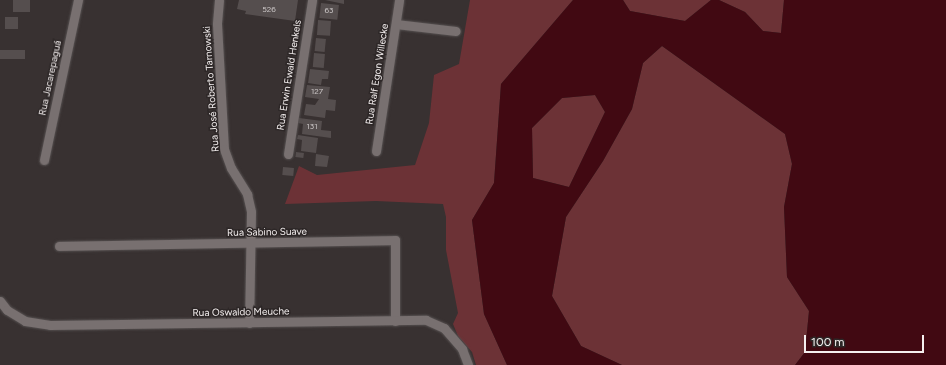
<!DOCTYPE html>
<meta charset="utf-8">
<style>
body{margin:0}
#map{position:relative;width:946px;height:365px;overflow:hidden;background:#383131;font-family:Figtree,sans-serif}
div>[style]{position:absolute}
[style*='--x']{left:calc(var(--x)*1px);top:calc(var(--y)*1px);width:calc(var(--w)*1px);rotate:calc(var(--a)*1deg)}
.green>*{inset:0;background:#6c3236}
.water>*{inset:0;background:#410912}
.building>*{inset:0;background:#554e4e;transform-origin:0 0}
.roads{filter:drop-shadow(0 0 1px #565151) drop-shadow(0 0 1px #565151)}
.minor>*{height:9px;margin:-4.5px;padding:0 4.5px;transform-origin:4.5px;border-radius:4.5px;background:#787070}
span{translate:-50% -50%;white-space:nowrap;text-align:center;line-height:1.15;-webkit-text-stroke:3px #2d2727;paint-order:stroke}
.number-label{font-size:8px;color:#ccc7c7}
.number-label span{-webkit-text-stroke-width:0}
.street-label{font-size:10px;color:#f4efef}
.scale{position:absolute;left:804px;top:335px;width:120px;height:18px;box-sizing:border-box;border:2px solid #f4efef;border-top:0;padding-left:5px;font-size:12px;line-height:14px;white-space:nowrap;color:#f4efef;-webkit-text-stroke:3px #2d2727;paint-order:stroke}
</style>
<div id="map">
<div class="green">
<div style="clip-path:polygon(470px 0,573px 0,501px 84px,494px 183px,472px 220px,484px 314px,507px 365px,476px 365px,472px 352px,458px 336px,453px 324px,458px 313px,446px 250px,446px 217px,443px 204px,376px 201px,285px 204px,299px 166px,317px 175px,415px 165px,429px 123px,434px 75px,459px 64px)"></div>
<div style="clip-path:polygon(623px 0,711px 0,685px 21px,630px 11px)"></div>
<div style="clip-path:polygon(719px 0,784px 0,781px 33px,763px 31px,745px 12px)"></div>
<div style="clip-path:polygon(662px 46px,785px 134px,792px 164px,784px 207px,787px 277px,809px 311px,805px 352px,795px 365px,622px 365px,581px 346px,552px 296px,566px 217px,603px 161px,632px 109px,643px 63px)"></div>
<div style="clip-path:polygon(595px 95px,605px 112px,569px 187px,533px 178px,532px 128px,562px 98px)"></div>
</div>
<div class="water">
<div style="clip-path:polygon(evenodd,573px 0,623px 0,630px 11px,685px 21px,711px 0,719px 0,745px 12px,763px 31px,781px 33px,784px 0,946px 0,946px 365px,795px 365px,805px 352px,809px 311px,787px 277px,784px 207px,792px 164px,785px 134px,662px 46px,643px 63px,632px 109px,603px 161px,566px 217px,552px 296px,581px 346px,622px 365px,507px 365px,484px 314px,472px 220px,494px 183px,501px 84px,573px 0,595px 95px,605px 112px,569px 187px,533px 178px,532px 128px,562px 98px,595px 95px)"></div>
</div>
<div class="building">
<div style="left:13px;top:0;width:17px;height:12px"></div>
<div style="clip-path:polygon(239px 0,298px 0,295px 21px,245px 14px,246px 11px,237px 9px)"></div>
<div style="clip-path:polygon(325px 0,344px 0,344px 4px)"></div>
<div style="left:321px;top:3px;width:18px;height:15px;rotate:6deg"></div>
<div style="left:5px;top:17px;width:13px;height:12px"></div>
<div style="left:318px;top:20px;width:13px;height:15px;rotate:4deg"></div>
<div style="left:316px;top:38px;width:10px;height:13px;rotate:6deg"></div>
<div style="left:25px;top:50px;width:9px;height:25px;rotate:90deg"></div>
<div style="left:314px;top:53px;width:11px;height:14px;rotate:5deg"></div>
<div style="clip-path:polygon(310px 69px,329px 71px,328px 79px,322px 79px,321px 85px,308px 83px)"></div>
<div style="clip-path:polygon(307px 85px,330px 87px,328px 99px,336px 100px,335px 111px,326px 110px,325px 118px,304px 115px,306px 104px,315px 105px,319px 99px,305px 97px)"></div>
<div style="clip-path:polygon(299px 118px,322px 121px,321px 130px,331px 131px,331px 138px,302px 134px,303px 124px,298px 123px)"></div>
<div style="clip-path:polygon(298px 135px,318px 138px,316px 153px,301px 151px,302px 140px,297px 139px)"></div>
<div style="left:296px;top:152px;width:8px;height:5px;rotate:7deg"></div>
<div style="clip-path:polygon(316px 154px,329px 156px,327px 167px,315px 166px)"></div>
<div style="left:283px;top:167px;width:11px;height:8px;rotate:5deg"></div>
</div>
<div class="roads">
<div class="minor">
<div style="--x:219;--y:0;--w:24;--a:95"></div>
<div style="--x:217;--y:24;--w:125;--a:86.8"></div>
<div style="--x:224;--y:149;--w:20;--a:70"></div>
<div style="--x:231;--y:168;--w:31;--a:58"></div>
<div style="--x:247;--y:194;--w:18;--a:77"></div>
<div style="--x:251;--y:212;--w:111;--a:91"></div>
<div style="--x:396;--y:24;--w:60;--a:6.7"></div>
<div style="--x:376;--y:151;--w:153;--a:-81.3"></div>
<div style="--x:288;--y:154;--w:156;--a:-81.1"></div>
<div style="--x:44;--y:160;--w:164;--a:-78"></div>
<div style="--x:59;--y:246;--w:336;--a:-1"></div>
<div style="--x:395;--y:240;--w:81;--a:90"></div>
<div style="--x:0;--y:301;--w:11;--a:52"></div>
<div style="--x:7;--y:310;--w:21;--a:31"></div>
<div style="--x:25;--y:321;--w:25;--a:9"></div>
<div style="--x:50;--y:325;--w:376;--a:-0.8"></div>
<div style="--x:426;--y:320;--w:20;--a:24"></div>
<div style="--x:444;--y:328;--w:28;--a:49"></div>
<div style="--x:462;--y:349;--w:17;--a:69"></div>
</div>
</div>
<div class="number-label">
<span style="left:269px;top:10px">526</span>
<span style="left:329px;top:11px">63</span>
<span style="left:317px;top:92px">127</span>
<span style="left:312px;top:127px">131</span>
</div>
<div class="street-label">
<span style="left:377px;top:74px;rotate:-81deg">Rua Ralf Egon Willecke</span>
<span style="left:289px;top:75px;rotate:-81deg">Rua Erwin Ewald Henkels</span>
<span style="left:50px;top:78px;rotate:-78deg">Rua Jacarepaguá</span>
<span style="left:211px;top:89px;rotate:-94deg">Rua José Roberto Tarnowski</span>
<span style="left:267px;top:232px;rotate:-1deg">Rua Sabino Suave</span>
<span style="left:241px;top:312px;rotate:-1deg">Rua Oswaldo Meuche</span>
</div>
<div class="scale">100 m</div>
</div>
